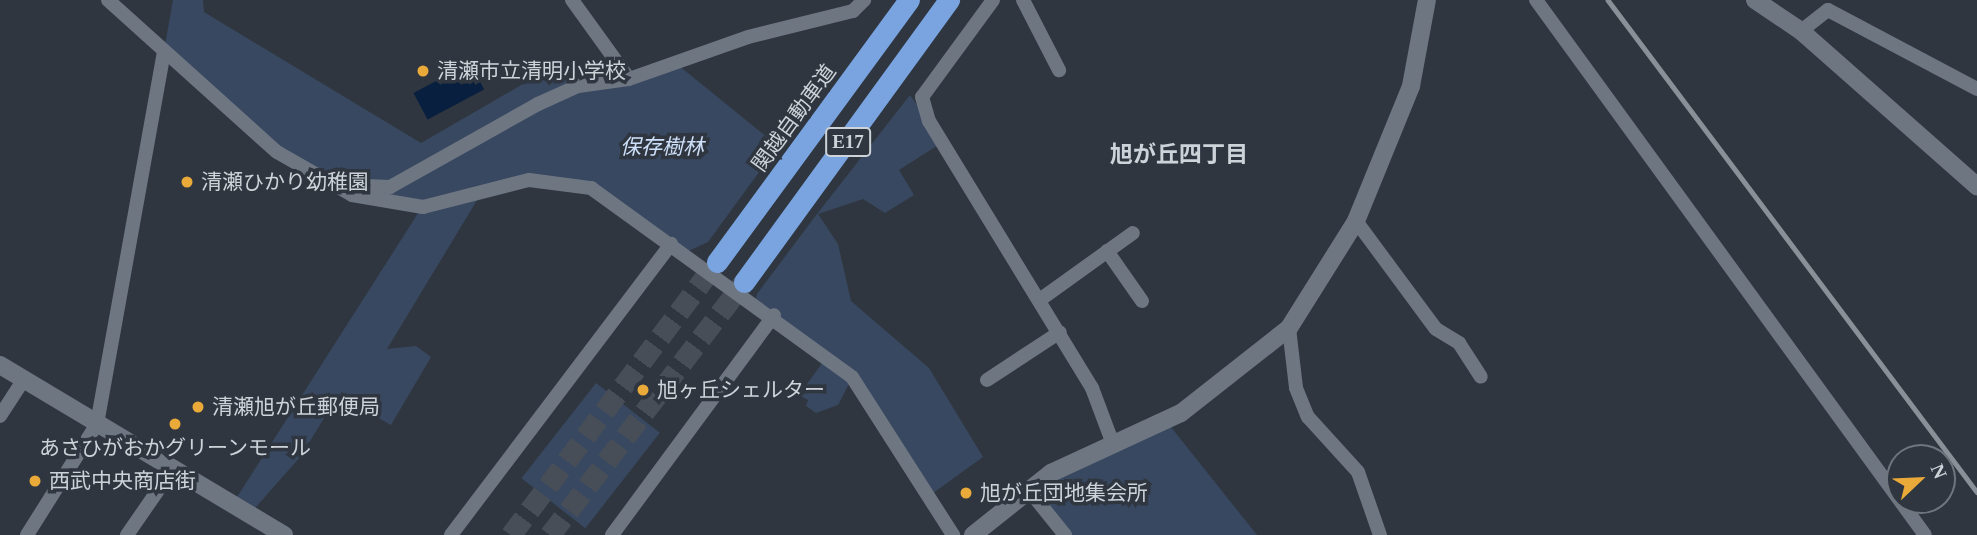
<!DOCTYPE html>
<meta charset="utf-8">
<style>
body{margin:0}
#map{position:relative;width:1977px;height:535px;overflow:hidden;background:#2f3640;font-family:"Times New Roman","Noto Sans JP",serif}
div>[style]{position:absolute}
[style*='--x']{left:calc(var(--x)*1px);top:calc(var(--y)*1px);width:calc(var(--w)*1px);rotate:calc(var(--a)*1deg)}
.green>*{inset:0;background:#384860;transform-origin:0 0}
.water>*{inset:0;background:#081f40;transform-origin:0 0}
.motorway-tunnel>*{height:21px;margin-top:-10.5px;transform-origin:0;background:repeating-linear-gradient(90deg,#474e57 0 21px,transparent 0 31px)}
.minor>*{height:14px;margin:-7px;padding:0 7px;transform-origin:7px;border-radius:7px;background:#6e7682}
.tertiary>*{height:18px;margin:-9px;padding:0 9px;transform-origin:9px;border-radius:9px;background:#6e7682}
.motorway>*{height:21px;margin:-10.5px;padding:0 10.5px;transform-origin:10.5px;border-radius:10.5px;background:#79a4e0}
.rail>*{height:4.5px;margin:-2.25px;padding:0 2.25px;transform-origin:2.25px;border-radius:2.25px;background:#8a9098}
.dots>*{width:19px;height:19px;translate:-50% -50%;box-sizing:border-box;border:4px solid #2f3640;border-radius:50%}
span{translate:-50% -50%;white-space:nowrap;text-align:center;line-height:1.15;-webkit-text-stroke:7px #2f3640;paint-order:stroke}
.shield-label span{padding:2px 5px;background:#2f3640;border:2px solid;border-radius:5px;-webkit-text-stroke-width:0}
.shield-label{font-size:19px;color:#ced3d9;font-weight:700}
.poi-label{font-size:21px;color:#ced3d9}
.left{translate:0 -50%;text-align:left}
.street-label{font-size:21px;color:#ced3d9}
.park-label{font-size:21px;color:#cee0f9;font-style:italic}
.neighbourhood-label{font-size:23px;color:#ced3d9;font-weight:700}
.north{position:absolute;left:1886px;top:444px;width:70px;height:70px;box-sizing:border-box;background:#2f3640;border:2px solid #6f757d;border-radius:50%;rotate:67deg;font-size:19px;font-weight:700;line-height:28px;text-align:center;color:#ced3d9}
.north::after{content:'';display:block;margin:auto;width:24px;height:32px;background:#eaaa39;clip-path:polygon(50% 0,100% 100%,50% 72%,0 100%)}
</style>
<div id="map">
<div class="green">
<div style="clip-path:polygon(173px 0,203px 0,204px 12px,421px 143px,554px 66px,577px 76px,578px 86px,678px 65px,778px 146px,708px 242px,684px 253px,591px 188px,561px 180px,485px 187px,387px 349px,416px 346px,431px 357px,391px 425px,338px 395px,301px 456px,249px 515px,232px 505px,422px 207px,400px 207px,277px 152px,164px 51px)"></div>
<div style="clip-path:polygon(910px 95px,943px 142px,899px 170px,914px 195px,885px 213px,863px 199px,818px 214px,838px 244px,851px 301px,929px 368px,983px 457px,929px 496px,852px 378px,838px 405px,816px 413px,806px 406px,808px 400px,799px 395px,828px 355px,755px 302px,757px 294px,817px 214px)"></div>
<div style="left:596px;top:383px;width:81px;height:121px;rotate:38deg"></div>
<div style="clip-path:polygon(1167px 422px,1257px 535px,1065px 535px,1028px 489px)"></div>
</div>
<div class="water">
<div style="left:470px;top:63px;width:30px;height:64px;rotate:62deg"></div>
</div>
<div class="motorway-tunnel">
<div style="--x:511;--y:535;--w:342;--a:-53"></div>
<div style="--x:550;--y:535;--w:319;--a:-52.5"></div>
</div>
<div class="minor">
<div style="--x:108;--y:0;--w:227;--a:42"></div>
<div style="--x:277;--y:152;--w:86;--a:29.8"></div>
<div style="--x:352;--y:195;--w:72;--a:9.6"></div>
<div style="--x:423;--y:207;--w:109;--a:-14.3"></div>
<div style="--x:529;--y:180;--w:63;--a:7.4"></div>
<div style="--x:591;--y:188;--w:322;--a:35.9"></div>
<div style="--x:852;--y:377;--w:188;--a:57.4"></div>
<div style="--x:572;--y:0;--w:97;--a:54.2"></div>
<div style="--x:629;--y:79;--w:126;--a:-19.4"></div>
<div style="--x:748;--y:37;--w:108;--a:-13.9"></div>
<div style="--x:853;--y:11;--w:16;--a:-45"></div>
<div style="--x:993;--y:0;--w:120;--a:126.2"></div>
<div style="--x:922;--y:97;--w:25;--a:74"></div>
<div style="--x:929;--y:121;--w:313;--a:58.6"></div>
<div style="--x:1092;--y:388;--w:60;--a:69.4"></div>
<div style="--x:1023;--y:0;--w:79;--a:62.8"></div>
<div style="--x:1536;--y:0;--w:661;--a:53.98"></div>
<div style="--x:1801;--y:31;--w:34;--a:-38"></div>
<div style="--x:1828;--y:10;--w:169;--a:27.9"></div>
<div style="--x:338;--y:185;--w:52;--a:2.2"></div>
<div style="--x:390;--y:187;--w:170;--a:-29.3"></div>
<div style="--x:538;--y:104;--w:44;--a:-24.2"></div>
<div style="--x:578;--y:86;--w:51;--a:-7.8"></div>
<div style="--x:1356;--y:221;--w:134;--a:53.5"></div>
<div style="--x:1436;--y:329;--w:27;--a:31"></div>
<div style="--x:1459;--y:343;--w:40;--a:57.1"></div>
<div style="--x:1107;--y:251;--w:61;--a:55"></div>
<div style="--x:1041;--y:299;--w:113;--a:-35.7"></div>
<div style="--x:1289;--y:328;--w:60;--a:83.3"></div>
<div style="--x:1296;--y:388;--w:31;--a:68"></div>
<div style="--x:1308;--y:417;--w:74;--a:47.7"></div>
<div style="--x:1358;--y:472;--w:67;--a:70.8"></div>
<div style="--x:987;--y:380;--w:87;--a:-33.3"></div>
<div style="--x:0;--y:416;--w:44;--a:-57"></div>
<div style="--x:1028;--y:489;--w:59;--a:51.2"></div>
<div style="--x:27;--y:535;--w:131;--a:-57.8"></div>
<div style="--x:97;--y:424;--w:379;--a:-79.8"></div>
<div style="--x:127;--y:535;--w:79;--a:-55.3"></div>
<div style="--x:451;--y:535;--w:365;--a:-52.9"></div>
<div style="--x:612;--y:535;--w:273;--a:-53.6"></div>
</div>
<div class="tertiary">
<div style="--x:1755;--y:0;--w:55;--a:34"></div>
<div style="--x:1801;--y:31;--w:235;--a:41.4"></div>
<div style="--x:0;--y:365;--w:331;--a:30.9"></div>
<div style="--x:973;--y:535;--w:100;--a:-38.5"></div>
<div style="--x:1051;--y:473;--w:143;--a:-24.8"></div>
<div style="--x:1181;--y:413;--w:137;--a:-38.2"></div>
<div style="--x:1289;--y:328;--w:126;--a:-57.9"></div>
<div style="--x:1356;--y:221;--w:146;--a:-67.8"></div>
<div style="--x:1411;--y:86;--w:87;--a:-79.5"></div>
</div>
<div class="motorway">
<div style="--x:717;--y:262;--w:325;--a:-53.8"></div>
<div style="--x:744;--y:282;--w:349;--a:-54"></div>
</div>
<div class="rail">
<div style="--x:1608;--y:0;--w:615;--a:53.13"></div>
</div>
<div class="dots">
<div style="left:423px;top:71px;background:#eaaa39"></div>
<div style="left:187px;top:182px;background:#eaaa39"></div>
<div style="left:643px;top:390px;background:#eaaa39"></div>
<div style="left:198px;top:407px;background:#eaaa39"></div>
<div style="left:175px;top:424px;background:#eaaa39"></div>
<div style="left:35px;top:481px;background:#eaaa39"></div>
<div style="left:966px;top:493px;background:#eaaa39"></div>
</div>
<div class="shield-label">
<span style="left:848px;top:142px">E17</span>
</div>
<div class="poi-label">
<span class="left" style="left:437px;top:71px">清瀬市立清明小学校</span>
<span class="left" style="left:201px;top:182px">清瀬ひかり幼稚園</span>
<span class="left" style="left:657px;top:390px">旭ヶ丘シェルター</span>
<span class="left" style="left:212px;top:407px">清瀬旭が丘郵便局</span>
<span style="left:175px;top:448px">あさひがおかグリーンモール</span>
<span class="left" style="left:49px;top:481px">西武中央商店街</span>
<span class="left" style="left:980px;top:493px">旭が丘団地集会所</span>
</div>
<div class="street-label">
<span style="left:794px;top:118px;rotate:-54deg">関越自動車道</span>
</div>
<div class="park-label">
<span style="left:662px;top:147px">保存樹林</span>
</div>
<div class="neighbourhood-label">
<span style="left:1179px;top:155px">旭が丘四丁目</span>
</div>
<div class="north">N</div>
</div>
